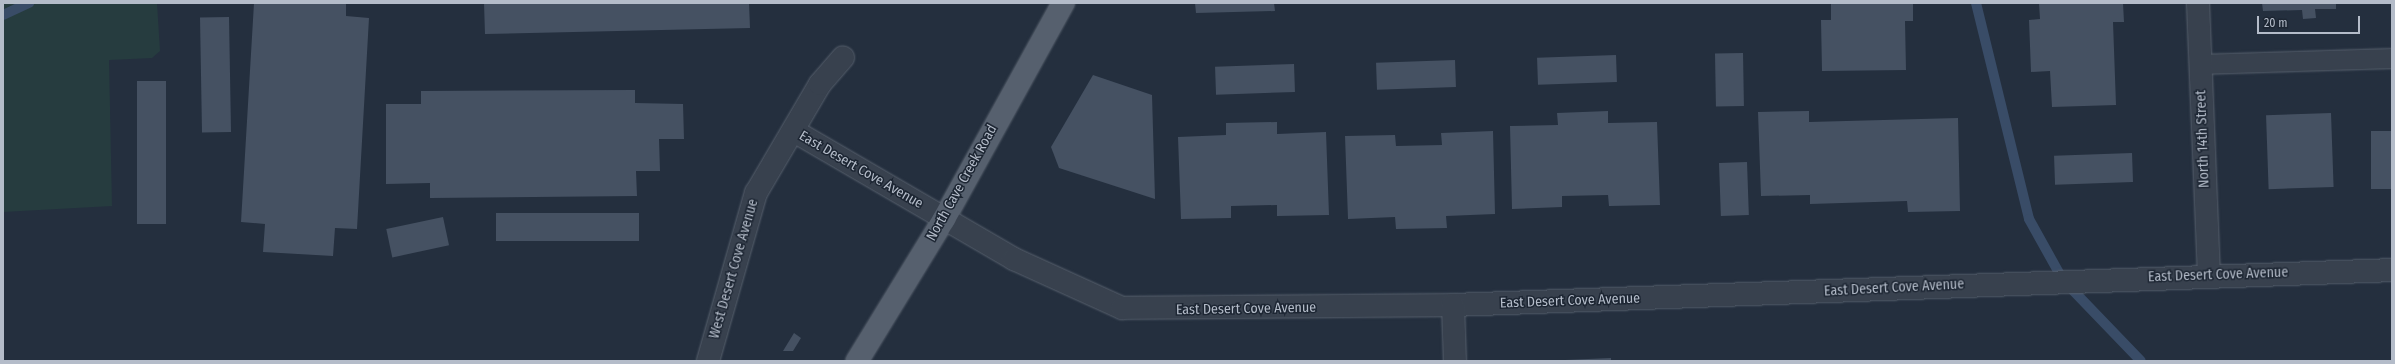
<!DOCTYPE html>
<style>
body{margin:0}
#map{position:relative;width:2395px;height:364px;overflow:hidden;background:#242f3e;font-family:"Fira Sans Condensed",sans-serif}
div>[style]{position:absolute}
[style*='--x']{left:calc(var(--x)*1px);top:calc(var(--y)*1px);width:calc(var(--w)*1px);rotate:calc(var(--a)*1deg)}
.green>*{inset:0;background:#263c3f}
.stream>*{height:10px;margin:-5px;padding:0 5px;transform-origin:5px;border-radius:5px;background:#394c67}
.building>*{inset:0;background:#455162;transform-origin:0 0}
.roads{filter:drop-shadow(0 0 1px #565f6c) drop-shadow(0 0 1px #565f6c)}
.service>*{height:19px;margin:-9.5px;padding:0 9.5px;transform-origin:9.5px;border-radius:9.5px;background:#38414e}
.minor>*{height:22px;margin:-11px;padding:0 11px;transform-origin:11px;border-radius:11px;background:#38414e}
.primary>*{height:22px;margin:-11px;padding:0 11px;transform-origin:11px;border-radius:11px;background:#56606e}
span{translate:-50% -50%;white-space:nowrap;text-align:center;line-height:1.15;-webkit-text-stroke:3px #1d2633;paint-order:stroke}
.street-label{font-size:14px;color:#b4bcc9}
.frame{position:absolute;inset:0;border:4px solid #b4bcc9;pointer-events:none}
.scale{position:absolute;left:2257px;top:16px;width:103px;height:18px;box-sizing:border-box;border:2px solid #b4bcc9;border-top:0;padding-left:5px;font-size:12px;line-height:14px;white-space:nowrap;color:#b4bcc9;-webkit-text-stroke:3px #1d2633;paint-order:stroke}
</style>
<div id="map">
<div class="green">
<div style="clip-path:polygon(3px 3px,157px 3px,160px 51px,152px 58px,109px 60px,112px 206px,3px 212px)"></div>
</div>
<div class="stream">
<div style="--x:1976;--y:3;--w:222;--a:76.2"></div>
<div style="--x:2029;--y:219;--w:70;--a:60.9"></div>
<div style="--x:2063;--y:280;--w:112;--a:46.1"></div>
<div style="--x:3;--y:15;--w:29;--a:-25"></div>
</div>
<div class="building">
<div style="clip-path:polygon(254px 3px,346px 3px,346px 16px,369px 18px,357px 229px,335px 228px,333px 256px,263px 252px,265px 224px,241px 222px)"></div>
<div style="clip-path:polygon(484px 3px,749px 3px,750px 28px,485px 34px)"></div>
<div style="clip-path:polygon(1195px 3px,1274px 3px,1275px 11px,1196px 13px)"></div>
<div style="clip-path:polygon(1831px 3px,1913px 3px,1913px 21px,1905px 21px,1906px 70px,1822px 71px,1821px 20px,1831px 20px)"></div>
<div style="clip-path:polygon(2039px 3px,2123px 3px,2124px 22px,2113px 22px,2116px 105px,2052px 107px,2050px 71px,2031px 72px,2029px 20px,2040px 19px)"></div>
<div style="clip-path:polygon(2262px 3px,2336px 3px,2336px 9px,2315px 9px,2316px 18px,2303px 19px,2302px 10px,2263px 11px)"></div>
<div style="left:229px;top:17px;width:115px;height:29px;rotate:89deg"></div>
<div style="left:1743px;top:53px;width:53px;height:28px;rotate:89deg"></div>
<div style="left:1616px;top:55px;width:27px;height:79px;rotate:88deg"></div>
<div style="left:1455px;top:60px;width:27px;height:79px;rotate:88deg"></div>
<div style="left:1294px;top:64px;width:28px;height:79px;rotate:88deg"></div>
<div style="clip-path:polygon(1093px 75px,1152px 95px,1155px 199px,1059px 168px,1051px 147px)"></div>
<div style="left:137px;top:81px;width:29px;height:143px"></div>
<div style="clip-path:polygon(635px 90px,635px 103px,683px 104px,684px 139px,659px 139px,660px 171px,636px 171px,637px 196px,430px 198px,430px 183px,386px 184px,386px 104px,421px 104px,421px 91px)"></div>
<div style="clip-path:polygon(1608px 111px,1608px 123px,1657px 122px,1660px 205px,1609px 206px,1608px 195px,1562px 196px,1562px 207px,1512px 209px,1510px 126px,1558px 125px,1557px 113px)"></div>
<div style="clip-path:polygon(1809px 111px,1809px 122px,1958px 118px,1960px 211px,1908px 212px,1907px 201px,1810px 204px,1810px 195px,1761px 196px,1758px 112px)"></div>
<div style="left:2331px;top:113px;width:74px;height:65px;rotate:88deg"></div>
<div style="clip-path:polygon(1277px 122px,1277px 134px,1326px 132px,1329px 215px,1277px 216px,1277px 205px,1231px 206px,1231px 218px,1181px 219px,1178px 137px,1226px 135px,1226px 123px)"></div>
<div style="clip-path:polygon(1493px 131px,1495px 214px,1446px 216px,1447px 228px,1396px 229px,1395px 217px,1348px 219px,1345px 136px,1395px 135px,1396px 146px,1442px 145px,1441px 133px)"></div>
<div style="left:2392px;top:131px;width:58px;height:21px;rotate:90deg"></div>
<div style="left:2132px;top:153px;width:29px;height:78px;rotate:88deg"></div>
<div style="left:1747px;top:162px;width:53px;height:28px;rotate:88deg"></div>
<div style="left:639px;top:213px;width:28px;height:143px;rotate:90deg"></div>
<div style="left:443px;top:217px;width:29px;height:58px;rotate:78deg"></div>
<div style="clip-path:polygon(794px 333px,801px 338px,793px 351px,783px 351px)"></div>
<div style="clip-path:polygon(1611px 358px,1611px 361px,1565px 361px,1565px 360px)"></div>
</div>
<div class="roads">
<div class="service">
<div style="--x:2200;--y:64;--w:192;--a:-1.8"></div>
</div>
<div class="minor">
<div style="--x:2198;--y:3;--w:272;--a:87.7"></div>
<div style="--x:794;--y:131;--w:255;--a:30.2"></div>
<div style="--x:1014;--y:259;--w:119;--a:24.4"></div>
<div style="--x:1122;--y:308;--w:331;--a:-0.5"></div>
<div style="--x:1453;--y:305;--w:940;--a:-2.13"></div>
<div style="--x:1453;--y:305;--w:56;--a:88"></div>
<div style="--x:708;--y:361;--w:175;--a:-74.1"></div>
<div style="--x:756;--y:193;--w:126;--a:-59.6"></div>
<div style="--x:820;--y:84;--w:35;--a:-49"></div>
</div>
<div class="primary">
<div style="--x:857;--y:361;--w:167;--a:-58.5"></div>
<div style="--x:944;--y:219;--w:247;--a:-61.1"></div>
</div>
</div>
<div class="street-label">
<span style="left:2203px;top:139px;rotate:-92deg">North 14th Street</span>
<span style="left:861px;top:170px;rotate:30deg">East Desert Cove Avenue</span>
<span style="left:962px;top:183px;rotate:-61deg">North Cave Creek Road</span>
<span style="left:734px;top:269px;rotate:-74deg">West Desert Cove Avenue</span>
<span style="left:2218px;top:275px;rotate:-2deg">East Desert Cove Avenue</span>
<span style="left:1894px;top:288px;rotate:-3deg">East Desert Cove Avenue</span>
<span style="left:1570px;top:301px;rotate:-2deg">East Desert Cove Avenue</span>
<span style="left:1246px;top:309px;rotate:-1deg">East Desert Cove Avenue</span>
</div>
<div class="frame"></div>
<div class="scale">20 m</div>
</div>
